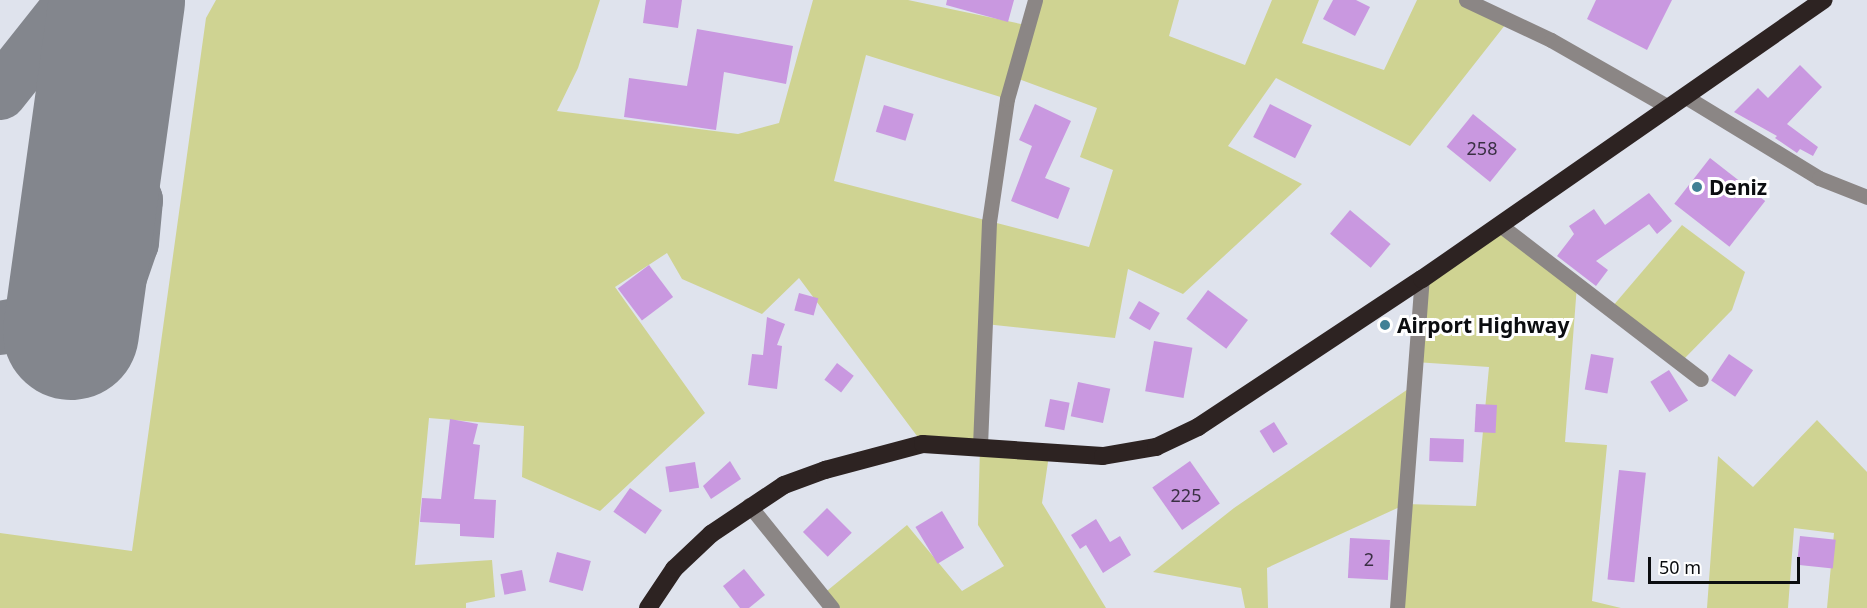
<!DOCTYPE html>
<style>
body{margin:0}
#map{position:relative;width:1867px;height:608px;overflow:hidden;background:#dfe3ed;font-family:"Noto Sans",sans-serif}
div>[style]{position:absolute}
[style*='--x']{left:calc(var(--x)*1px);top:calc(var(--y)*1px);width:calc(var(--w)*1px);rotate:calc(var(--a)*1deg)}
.green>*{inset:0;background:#cfd392}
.taxiway>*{height:54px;margin:-27px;padding:0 27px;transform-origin:27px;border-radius:27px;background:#83868d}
.runway>*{height:136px;margin:-68px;padding:0 68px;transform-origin:68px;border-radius:68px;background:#83868d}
.building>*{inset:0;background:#c998e0;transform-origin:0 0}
.street>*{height:15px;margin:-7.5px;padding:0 7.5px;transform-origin:7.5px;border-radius:7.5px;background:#8b8685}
.highway>*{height:18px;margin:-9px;padding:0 9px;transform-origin:9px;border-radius:9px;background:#2d2322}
.dots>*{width:16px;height:16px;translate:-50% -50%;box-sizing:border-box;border:3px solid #fff;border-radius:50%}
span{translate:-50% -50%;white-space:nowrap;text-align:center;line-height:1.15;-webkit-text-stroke:6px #fff;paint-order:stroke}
.number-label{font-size:18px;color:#3a3044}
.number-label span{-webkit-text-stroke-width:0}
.poi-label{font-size:21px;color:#0b0d10;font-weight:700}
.left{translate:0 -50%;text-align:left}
.scale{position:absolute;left:1648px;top:557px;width:152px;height:27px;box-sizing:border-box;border:3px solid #0b0d10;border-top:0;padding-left:8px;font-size:18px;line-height:21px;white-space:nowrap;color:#0b0d10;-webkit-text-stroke:4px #fff;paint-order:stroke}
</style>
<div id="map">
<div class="green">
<div style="clip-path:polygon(evenodd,216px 0,600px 0,578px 68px,557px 111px,738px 134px,779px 123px,813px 0,908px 0,1026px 25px,1035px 0,1179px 0,1169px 36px,1245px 65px,1272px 0,1319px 0,1302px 43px,1384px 70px,1417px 0,1466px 0,1509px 20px,1410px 146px,1276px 78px,1228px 146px,1302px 184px,1183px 294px,1128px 269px,1115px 338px,985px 324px,980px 445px,1049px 455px,1042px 503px,1106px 608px,832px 608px,822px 595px,907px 525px,962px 591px,1004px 566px,978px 525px,980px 446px,923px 444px,799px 278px,762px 314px,682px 279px,667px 253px,615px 287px,705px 413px,600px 511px,522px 477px,524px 426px,429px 418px,415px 565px,492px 560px,495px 597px,466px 603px,466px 608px,0 608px,0 533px,132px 551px,206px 18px,216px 0,866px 55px,1007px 99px,1013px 77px,1097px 108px,1080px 157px,1113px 170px,1089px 247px,834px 181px,866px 55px)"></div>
<div style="clip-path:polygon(1500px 225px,1577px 285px,1565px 442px,1607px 445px,1592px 601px,1621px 608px,1397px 608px,1404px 505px,1267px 568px,1268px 608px,1245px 608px,1241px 588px,1153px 572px,1234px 508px,1414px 385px,1405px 504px,1476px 506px,1489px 367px,1415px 362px,1422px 279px)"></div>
<div style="clip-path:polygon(1682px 225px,1745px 272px,1732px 310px,1683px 360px,1612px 307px)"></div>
<div style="clip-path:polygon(1817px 420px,1867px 472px,1867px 608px,1827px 608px,1834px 533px,1794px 528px,1788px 608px,1707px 608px,1718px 456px,1753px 487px)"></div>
</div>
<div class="taxiway">
<div style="--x:0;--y:93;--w:119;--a:-51.5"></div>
<div style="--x:0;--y:328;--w:74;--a:-10.1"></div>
<div style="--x:73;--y:315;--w:60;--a:-39"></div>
<div style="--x:120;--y:277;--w:36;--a:-71"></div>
<div style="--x:132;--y:243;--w:43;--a:-84.7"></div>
<div style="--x:136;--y:200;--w:38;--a:-112"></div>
<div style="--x:122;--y:165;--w:42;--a:-123.3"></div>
</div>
<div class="runway">
<div style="--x:71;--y:332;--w:335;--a:-82.1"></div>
</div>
<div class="building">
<div style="clip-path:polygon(646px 0,682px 0,678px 28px,643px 23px)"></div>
<div style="clip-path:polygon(947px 0,1014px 0,1008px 22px,946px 5px)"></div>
<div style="clip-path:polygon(1333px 0,1356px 0,1370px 7px,1355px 36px,1323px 19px)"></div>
<div style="clip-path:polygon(1596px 0,1672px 0,1647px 50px,1587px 19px)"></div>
<div style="clip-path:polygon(697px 29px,793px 46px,786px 84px,724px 72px,716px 130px,624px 117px,629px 78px,687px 86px)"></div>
<div style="clip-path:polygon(1800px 65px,1822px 87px,1787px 124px,1818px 147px,1813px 156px,1800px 149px,1797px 153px,1775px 138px,1777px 136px,1734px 112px,1758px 88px,1768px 98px)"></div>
<div style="clip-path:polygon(1035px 104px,1071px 121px,1045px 178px,1070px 188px,1058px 219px,1011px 201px,1032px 146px,1019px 140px)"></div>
<div style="left:1270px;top:104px;width:47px;height:37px;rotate:27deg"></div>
<div style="left:884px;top:105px;width:31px;height:28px;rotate:17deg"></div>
<div style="left:1473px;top:114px;width:56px;height:42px;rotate:39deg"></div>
<div style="left:1710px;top:158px;width:70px;height:58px;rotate:38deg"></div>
<div style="clip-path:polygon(1649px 193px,1672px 221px,1657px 234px,1649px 224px,1596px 261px,1608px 270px,1596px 286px,1557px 256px,1574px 234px,1569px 226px,1594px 209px,1605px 225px)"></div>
<div style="left:1350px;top:210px;width:53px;height:31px;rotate:40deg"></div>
<div style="left:649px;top:265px;width:40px;height:39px;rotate:53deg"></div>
<div style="left:1208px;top:290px;width:50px;height:36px;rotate:37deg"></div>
<div style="left:799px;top:293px;width:20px;height:18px;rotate:15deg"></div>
<div style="left:1139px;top:301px;width:24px;height:20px;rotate:30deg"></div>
<div style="clip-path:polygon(767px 317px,785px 324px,777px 345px,782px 346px,777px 389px,748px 385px,752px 354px,763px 355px)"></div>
<div style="left:1154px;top:341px;width:39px;height:51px;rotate:10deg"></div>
<div style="left:1591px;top:354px;width:23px;height:36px;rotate:10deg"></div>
<div style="left:1729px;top:354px;width:29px;height:32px;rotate:34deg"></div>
<div style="left:837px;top:363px;width:21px;height:21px;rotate:37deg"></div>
<div style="left:1669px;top:370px;width:36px;height:22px;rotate:58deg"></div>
<div style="left:1078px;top:382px;width:33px;height:35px;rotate:12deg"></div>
<div style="left:1050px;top:399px;width:20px;height:28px;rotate:11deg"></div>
<div style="left:1476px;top:404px;width:21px;height:28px;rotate:3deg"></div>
<div style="clip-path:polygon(450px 419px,478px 424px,473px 444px,480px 445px,474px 499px,496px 500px,494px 538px,460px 536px,460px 524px,420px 522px,422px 498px,441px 499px)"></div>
<div style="left:1274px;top:422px;width:26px;height:17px;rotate:58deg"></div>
<div style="left:1430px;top:438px;width:34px;height:23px;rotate:2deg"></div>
<div style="clip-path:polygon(730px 461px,741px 479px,711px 499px,703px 486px)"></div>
<div style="left:1190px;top:461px;width:52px;height:46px;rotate:55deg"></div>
<div style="left:695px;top:462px;width:26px;height:30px;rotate:81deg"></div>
<div style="left:1619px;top:470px;width:27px;height:110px;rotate:6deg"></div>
<div style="left:630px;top:488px;width:39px;height:29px;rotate:35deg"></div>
<div style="left:827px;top:508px;width:35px;height:34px;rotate:45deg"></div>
<div style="left:942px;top:511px;width:43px;height:31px;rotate:59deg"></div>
<div style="clip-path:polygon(1096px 519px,1110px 542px,1120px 536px,1131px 555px,1103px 573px,1086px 545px,1080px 549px,1071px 535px)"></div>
<div style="left:1800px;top:536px;width:36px;height:29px;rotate:6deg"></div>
<div style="left:1350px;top:538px;width:40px;height:40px;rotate:3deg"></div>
<div style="left:557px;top:552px;width:35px;height:31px;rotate:15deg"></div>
<div style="clip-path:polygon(744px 569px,765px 595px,749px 608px,740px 608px,723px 586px)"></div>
<div style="left:522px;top:570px;width:21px;height:22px;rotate:79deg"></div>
</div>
<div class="street">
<div style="--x:1466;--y:0;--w:94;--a:25.2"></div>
<div style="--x:1551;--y:40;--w:137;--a:29.7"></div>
<div style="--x:1686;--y:97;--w:156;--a:31.3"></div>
<div style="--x:1819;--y:178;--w:52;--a:21.6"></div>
<div style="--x:1500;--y:225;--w:253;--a:37.5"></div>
<div style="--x:980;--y:446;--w:224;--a:-87.7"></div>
<div style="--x:989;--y:222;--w:124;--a:-81.7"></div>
<div style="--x:1007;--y:99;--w:103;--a:-74.2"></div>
<div style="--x:749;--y:505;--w:132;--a:51.1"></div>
<div style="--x:1397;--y:608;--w:330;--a:-85.7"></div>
</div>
<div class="highway">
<div style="--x:648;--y:608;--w:47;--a:-56.3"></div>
<div style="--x:674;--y:569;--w:51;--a:-43.4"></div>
<div style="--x:711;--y:534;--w:88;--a:-33.9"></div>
<div style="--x:784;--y:485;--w:44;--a:-20.1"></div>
<div style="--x:825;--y:470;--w:101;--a:-14.9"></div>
<div style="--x:923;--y:444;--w:180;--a:3.8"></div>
<div style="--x:1103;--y:456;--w:54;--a:-9.6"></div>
<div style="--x:1156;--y:447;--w:47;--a:-25.5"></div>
<div style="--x:1198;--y:427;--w:268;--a:-33.5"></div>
<div style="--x:1422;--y:279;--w:489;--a:-34.8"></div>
</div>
<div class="dots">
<div style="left:1697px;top:187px;background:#418095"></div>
<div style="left:1385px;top:325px;background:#418095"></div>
</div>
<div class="number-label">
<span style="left:1482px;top:148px">258</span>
<span style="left:1186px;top:495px">225</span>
<span style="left:1369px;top:559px">2</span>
</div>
<div class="poi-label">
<span class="left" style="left:1709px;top:187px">Deniz</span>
<span class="left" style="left:1397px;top:325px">Airport Highway</span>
</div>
<div class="scale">50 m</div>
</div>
